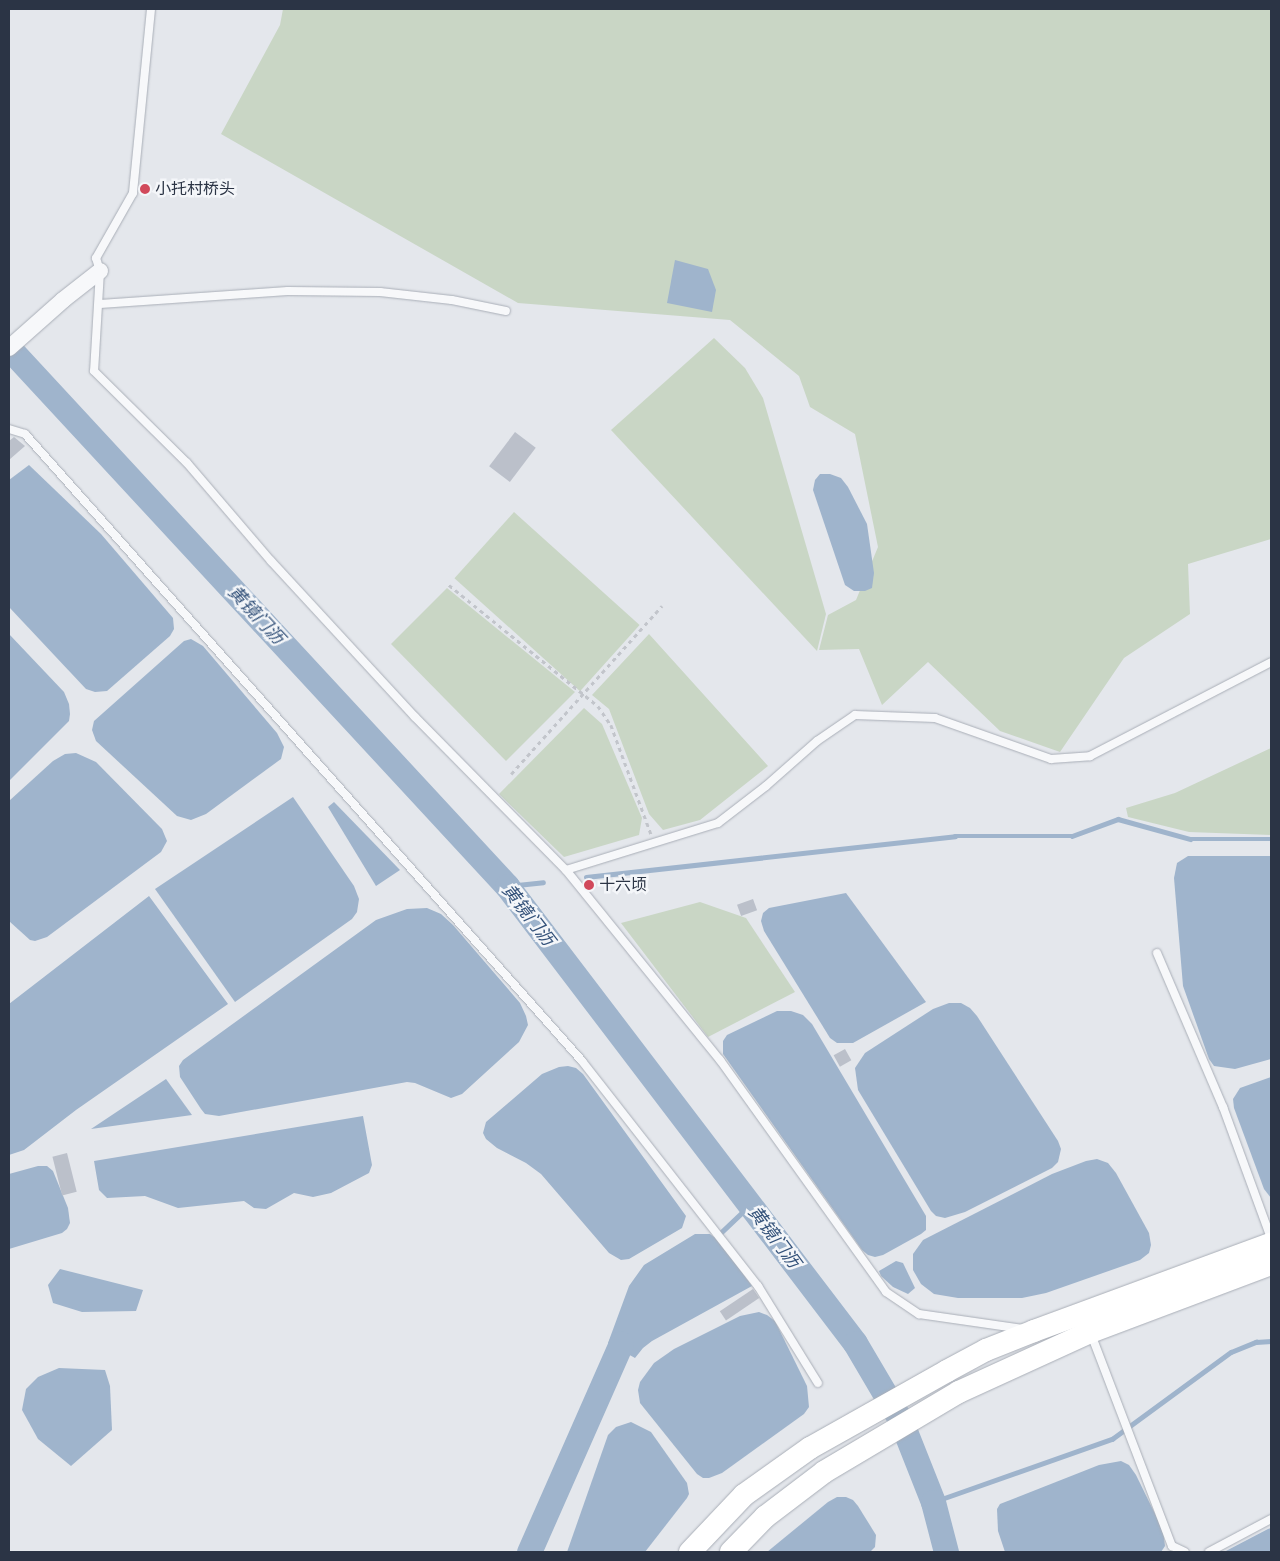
<!DOCTYPE html>
<meta charset="utf-8">
<style>
body{margin:0}
#map{position:relative;width:1280px;height:1561px;overflow:hidden;background:#e4e7ec;font-family:"Fira Sans Condensed","Noto Sans SC",sans-serif}
div>[style]{position:absolute}
[style*='--x']{left:calc(var(--x)*1px);top:calc(var(--y)*1px);width:calc(var(--w)*1px);rotate:calc(var(--a)*1deg)}
.green>*{inset:0;background:#c9d6c5;transform-origin:0 0}
.water>*{inset:0;background:#9fb4cc}
.stream>*{height:4.5px;margin:-2.25px;padding:0 2.25px;transform-origin:2.25px;border-radius:2.25px;background:#9fb4cc}
.river>*{height:25px;margin:-12.5px;padding:0 12.5px;transform-origin:12.5px;border-radius:12.5px;background:#9fb4cc}
.building>*{inset:0;background:#bbc0ca;transform-origin:0 0}
.path>*{height:2.5px;margin-top:-1.25px;transform-origin:0;background:repeating-linear-gradient(90deg,#c2c5cb 0 4px,transparent 0 8px)}
.roads{filter:drop-shadow(0 0 1px #a9aeb7) drop-shadow(0 0 1px #a9aeb7)}
.lane>*{height:8px;margin:-4px;padding:0 4px;transform-origin:4px;border-radius:4px;background:#f7f8fa}
.street>*{height:16px;margin:-8px;padding:0 8px;transform-origin:8px;border-radius:8px;background:#f7f8fa}
.secondary>*{height:22px;margin:-11px;padding:0 11px;transform-origin:11px;border-radius:11px;background:#fff}
.dots>*{width:14px;height:14px;translate:-50% -50%;box-sizing:border-box;border:2px solid #f4f6f9;border-radius:50%}
span{translate:-50% -50%;white-space:nowrap;text-align:center;line-height:1.15;-webkit-text-stroke:5px #f4f6f9;paint-order:stroke}
.poi-label{font-size:16px;color:#2b3445}
.left{translate:0 -50%;text-align:left}
.water-label{font-size:18px;color:#34527a;font-style:italic}
.frame{position:absolute;inset:0;border:10px solid #2b3445;pointer-events:none}
</style>
<div id="map">
<div class="green">
<div style="clip-path:polygon(283px 9px,1271px 9px,1271px 539px,1188px 564px,1190px 614px,1124px 658px,1060px 752px,1000px 731px,928px 662px,882px 705px,859px 649px,819px 650px,828px 615px,856px 600px,878px 547px,855px 434px,810px 407px,799px 376px,730px 320px,518px 303px,221px 134px,280px 25px)"></div>
<div style="clip-path:polygon(714px 338px,745px 368px,763px 398px,826px 614px,817px 651px,611px 430px)"></div>
<div style="left:514px;top:512px;width:169px;height:89px;rotate:42deg"></div>
<div style="clip-path:polygon(447px 588px,575px 692px,506px 761px,391px 644px)"></div>
<div style="clip-path:polygon(649px 634px,768px 766px,700px 820px,663px 830px,649px 814px,609px 709px,592px 695px)"></div>
<div style="clip-path:polygon(584px 708px,602px 724px,642px 818px,639px 835px,564px 857px,499px 794px)"></div>
<div style="clip-path:polygon(1271px 748px,1271px 835px,1189px 832px,1128px 817px,1126px 808px,1175px 793px)"></div>
<div style="clip-path:polygon(700px 902px,746px 918px,795px 992px,708px 1037px,621px 923px)"></div>
</div>
<div class="water">
<div style="clip-path:polygon(675px 260px,708px 269px,716px 290px,712px 312px,667px 303px)"></div>
<div style="clip-path:polygon(29px 465px,101px 534px,173px 618px,174px 629px,170px 636px,107px 691px,95px 692px,86px 689px,9px 607px,9px 480px)"></div>
<div style="clip-path:polygon(820px 474px,830px 474px,841px 478px,848px 487px,867px 524px,874px 573px,872px 588px,865px 591px,854px 591px,845px 585px,813px 490px,815px 480px)"></div>
<div style="clip-path:polygon(9px 634px,64px 692px,69px 704px,70px 714px,69px 721px,9px 781px)"></div>
<div style="clip-path:polygon(191px 639px,203px 646px,277px 733px,284px 747px,281px 759px,206px 814px,191px 820px,177px 816px,96px 741px,92px 730px,94px 721px,184px 641px)"></div>
<div style="clip-path:polygon(76px 753px,96px 762px,162px 829px,167px 841px,161px 852px,47px 937px,35px 941px,30px 940px,9px 921px,9px 801px,53px 761px,65px 754px)"></div>
<div style="clip-path:polygon(293px 797px,354px 886px,359px 899px,357px 912px,352px 919px,235px 1002px,155px 889px)"></div>
<div style="clip-path:polygon(334px 802px,400px 870px,376px 886px,328px 807px)"></div>
<div style="clip-path:polygon(1188px 856px,1271px 856px,1271px 1059px,1235px 1069px,1214px 1066px,1209px 1059px,1183px 986px,1174px 878px,1177px 863px)"></div>
<div style="clip-path:polygon(846px 893px,926px 1002px,853px 1043px,837px 1043px,830px 1038px,764px 931px,761px 921px,763px 913px,769px 908px)"></div>
<div style="clip-path:polygon(149px 896px,228px 1004px,76px 1110px,24px 1150px,9px 1155px,9px 1004px)"></div>
<div style="clip-path:polygon(427px 908px,441px 914px,453px 925px,520px 1003px,526px 1016px,528px 1025px,519px 1042px,462px 1094px,451px 1098px,415px 1083px,407px 1082px,219px 1116px,205px 1114px,201px 1109px,180px 1077px,179px 1066px,183px 1060px,376px 920px,407px 909px)"></div>
<div style="clip-path:polygon(949px 1003px,961px 1003px,970px 1008px,977px 1016px,1058px 1141px,1061px 1149px,1058px 1162px,1052px 1168px,965px 1212px,945px 1218px,936px 1216px,931px 1211px,858px 1090px,855px 1068px,865px 1053px,933px 1009px)"></div>
<div style="clip-path:polygon(777px 1011px,791px 1011px,803px 1015px,812px 1024px,926px 1216px,926px 1230px,921px 1234px,883px 1255px,875px 1257px,868px 1255px,862px 1250px,723px 1054px,723px 1041px,727px 1035px)"></div>
<div style="clip-path:polygon(568px 1066px,576px 1068px,583px 1074px,686px 1216px,682px 1228px,629px 1259px,621px 1260px,609px 1253px,541px 1174px,526px 1163px,497px 1148px,486px 1139px,483px 1133px,486px 1122px,542px 1074px,559px 1067px)"></div>
<div style="clip-path:polygon(1271px 1077px,1271px 1198px,1264px 1189px,1234px 1108px,1233px 1099px,1240px 1088px)"></div>
<div style="clip-path:polygon(166px 1079px,192px 1115px,91px 1129px)"></div>
<div style="clip-path:polygon(363px 1116px,372px 1165px,369px 1173px,331px 1193px,313px 1197px,294px 1193px,266px 1209px,254px 1208px,244px 1201px,178px 1208px,145px 1196px,107px 1198px,99px 1190px,94px 1161px)"></div>
<div style="clip-path:polygon(1097px 1159px,1108px 1163px,1116px 1173px,1149px 1233px,1151px 1245px,1149px 1253px,1140px 1260px,1046px 1293px,1022px 1298px,958px 1298px,934px 1294px,921px 1284px,913px 1270px,913px 1254px,923px 1240px,1052px 1174px,1086px 1161px)"></div>
<div style="clip-path:polygon(38px 1166px,47px 1166px,53px 1171px,68px 1208px,70px 1223px,67px 1229px,62px 1233px,9px 1249px,9px 1174px)"></div>
<div style="clip-path:polygon(695px 1234px,710px 1234px,719px 1241px,752px 1286px,652px 1341px,643px 1348px,635px 1358px,608px 1343px,629px 1286px,644px 1265px)"></div>
<div style="clip-path:polygon(896px 1261px,903px 1263px,915px 1288px,908px 1294px,893px 1287px,881px 1276px,879px 1271px)"></div>
<div style="clip-path:polygon(60px 1269px,143px 1290px,136px 1311px,82px 1312px,53px 1303px,48px 1285px)"></div>
<div style="clip-path:polygon(759px 1312px,767px 1315px,775px 1321px,807px 1386px,809px 1407px,804px 1414px,722px 1473px,709px 1478px,703px 1478px,697px 1474px,640px 1403px,638px 1390px,640px 1382px,654px 1363px,674px 1349px,740px 1316px)"></div>
<div style="clip-path:polygon(59px 1368px,105px 1370px,110px 1386px,112px 1430px,71px 1466px,38px 1439px,22px 1410px,26px 1389px,38px 1377px)"></div>
<div style="clip-path:polygon(631px 1422px,651px 1432px,687px 1483px,689px 1494px,687px 1498px,645px 1552px,567px 1552px,608px 1435px,616px 1427px)"></div>
<div style="clip-path:polygon(1121px 1461px,1129px 1465px,1136px 1475px,1163px 1530px,1165px 1546px,1161px 1552px,1005px 1552px,998px 1531px,997px 1509px,1000px 1504px,1099px 1465px)"></div>
<div style="clip-path:polygon(837px 1497px,846px 1497px,853px 1500px,858px 1506px,876px 1535px,875px 1547px,871px 1551px,767px 1552px,828px 1502px)"></div>
<div style="clip-path:polygon(1271px 1528px,1271px 1552px,1224px 1552px,1268px 1529px)"></div>
</div>
<div class="stream">
<div style="--x:586;--y:877;--w:371;--a:-6.3"></div>
<div style="--x:955;--y:836;--w:117;--a:0"></div>
<div style="--x:1072;--y:836;--w:49;--a:-20.3"></div>
<div style="--x:1118;--y:819;--w:75;--a:15.5"></div>
<div style="--x:1190;--y:839;--w:81;--a:0"></div>
<div style="--x:507;--y:886;--w:36;--a:-6"></div>
<div style="--x:711;--y:1242;--w:54;--a:-43.5"></div>
<div style="--x:933;--y:1502;--w:190;--a:-19.4"></div>
<div style="--x:1112;--y:1439;--w:147;--a:-36.2"></div>
<div style="--x:1231;--y:1352;--w:27;--a:-22"></div>
<div style="--x:1256;--y:1342;--w:15;--a:-4"></div>
</div>
<div class="river">
<div style="--x:9;--y:348;--w:733;--a:47.21"></div>
<div style="--x:507;--y:886;--w:574;--a:52.71"></div>
<div style="--x:855;--y:1343;--w:91;--a:59.5"></div>
<div style="--x:901;--y:1421;--w:87;--a:68.4"></div>
<div style="--x:933;--y:1502;--w:52;--a:75.4"></div>
<div style="--x:529;--y:1552;--w:228;--a:-66.2"></div>
</div>
<div class="building">
<div style="left:515px;top:432px;width:26px;height:43px;rotate:37deg"></div>
<div style="clip-path:polygon(14px 437px,25px 446px,9px 460px,9px 441px)"></div>
<div style="left:753px;top:899px;width:12px;height:17px;rotate:70deg"></div>
<div style="left:845px;top:1049px;width:13px;height:13px;rotate:61deg"></div>
<div style="left:67px;top:1153px;width:40px;height:15px;rotate:76deg"></div>
<div style="left:753px;top:1289px;width:11px;height:40px;rotate:56deg"></div>
</div>
<div class="path">
<div style="--x:449;--y:585;--w:192;--a:39.1"></div>
<div style="--x:598;--y:706;--w:23;--a:56"></div>
<div style="--x:611;--y:725;--w:116;--a:69.8"></div>
<div style="--x:511;--y:774;--w:226;--a:-48.1"></div>
</div>
<div class="roads">
<div class="lane">
<div style="--x:151;--y:9;--w:185;--a:95.6"></div>
<div style="--x:133;--y:193;--w:75;--a:119.6"></div>
<div style="--x:96;--y:258;--w:14;--a:73"></div>
<div style="--x:100;--y:271;--w:100;--a:93.4"></div>
<div style="--x:94;--y:371;--w:131;--a:44.7"></div>
<div style="--x:187;--y:463;--w:129;--a:49.4"></div>
<div style="--x:271;--y:561;--w:212;--a:47.3"></div>
<div style="--x:415;--y:717;--w:215;--a:45.4"></div>
<div style="--x:566;--y:870;--w:245;--a:51"></div>
<div style="--x:720;--y:1060;--w:285;--a:54.4"></div>
<div style="--x:886;--y:1292;--w:40;--a:34"></div>
<div style="--x:919;--y:1314;--w:105;--a:8.2"></div>
<div style="--x:100;--y:304;--w:188;--a:-4"></div>
<div style="--x:288;--y:291;--w:92;--a:0.6"></div>
<div style="--x:380;--y:292;--w:72;--a:6.3"></div>
<div style="--x:452;--y:300;--w:55;--a:11.5"></div>
<div style="--x:9;--y:429;--w:17;--a:17"></div>
<div style="--x:25;--y:434;--w:839;--a:48.38"></div>
<div style="--x:582;--y:1061;--w:286;--a:52"></div>
<div style="--x:758;--y:1286;--w:114;--a:58.3"></div>
<div style="--x:566;--y:870;--w:159;--a:-17.2"></div>
<div style="--x:718;--y:823;--w:61;--a:-37.6"></div>
<div style="--x:766;--y:786;--w:68;--a:-41.4"></div>
<div style="--x:817;--y:741;--w:46;--a:-34.4"></div>
<div style="--x:855;--y:715;--w:80;--a:2.1"></div>
<div style="--x:935;--y:718;--w:123;--a:19.5"></div>
<div style="--x:1051;--y:759;--w:39;--a:-4"></div>
<div style="--x:1090;--y:756;--w:204;--a:-27.4"></div>
<div style="--x:1157;--y:953;--w:168;--a:66.8"></div>
<div style="--x:1223;--y:1107;--w:140;--a:69.9"></div>
<div style="--x:1091;--y:1334;--w:227;--a:69.1"></div>
<div style="--x:1172;--y:1546;--w:14;--a:25"></div>
<div style="--x:1209;--y:1552;--w:70;--a:-28"></div>
</div>
<div class="street">
<div style="--x:9;--y:348;--w:72;--a:-41.6"></div>
<div style="--x:63;--y:300;--w:47;--a:-38.1"></div>
</div>
<div class="secondary">
<div style="--x:690;--y:1552;--w:79;--a:-46.5"></div>
<div style="--x:744;--y:1495;--w:81;--a:-35.5"></div>
<div style="--x:810;--y:1448;--w:157;--a:-29.3"></div>
<div style="--x:947;--y:1371;--w:44;--a:-28.3"></div>
<div style="--x:986;--y:1350;--w:52;--a:-21.6"></div>
<div style="--x:1034;--y:1331;--w:252;--a:-20.2"></div>
<div style="--x:731;--y:1552;--w:49;--a:-45.8"></div>
<div style="--x:765;--y:1517;--w:74;--a:-37.3"></div>
<div style="--x:824;--y:1472;--w:157;--a:-30.7"></div>
<div style="--x:959;--y:1392;--w:144;--a:-24.6"></div>
<div style="--x:1090;--y:1332;--w:193;--a:-20.6"></div>
</div>
</div>
<div class="dots">
<div style="left:145px;top:189px;background:#d1495b"></div>
<div style="left:589px;top:885px;background:#d1495b"></div>
</div>
<div class="poi-label">
<span class="left" style="left:155px;top:189px">小托村桥头</span>
<span class="left" style="left:599px;top:885px">十六顷</span>
</div>
<div class="water-label">
<span style="left:256px;top:615px;rotate:47deg">黄镜门沥</span>
<span style="left:528px;top:915px;rotate:52deg">黄镜门沥</span>
<span style="left:774px;top:1237px;rotate:53deg">黄镜门沥</span>
</div>
<div class="frame"></div>
</div>
